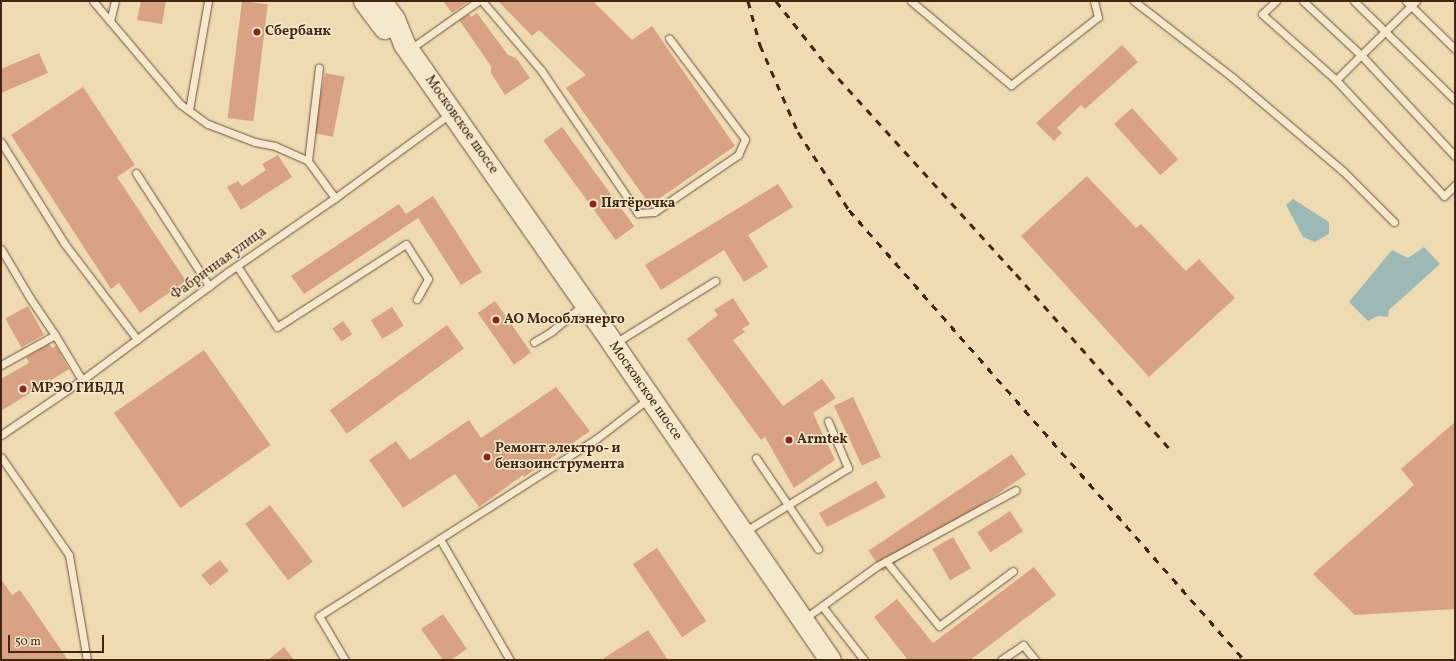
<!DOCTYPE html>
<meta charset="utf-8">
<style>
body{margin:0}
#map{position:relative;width:1456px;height:661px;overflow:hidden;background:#efdbb1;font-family:Vollkorn,serif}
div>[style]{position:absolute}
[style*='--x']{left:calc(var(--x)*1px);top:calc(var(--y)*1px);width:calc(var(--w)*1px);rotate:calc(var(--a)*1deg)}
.water>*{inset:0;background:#9db9b6}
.building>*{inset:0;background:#d9a283;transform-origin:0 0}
.roads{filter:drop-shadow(0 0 1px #6d5339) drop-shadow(0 0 1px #6d5339)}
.service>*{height:7px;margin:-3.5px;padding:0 3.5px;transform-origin:3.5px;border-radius:3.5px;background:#f5e8cc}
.secondary>*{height:21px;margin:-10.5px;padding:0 10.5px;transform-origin:10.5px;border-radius:10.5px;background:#f5e8cc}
.rail>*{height:3px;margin-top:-1.5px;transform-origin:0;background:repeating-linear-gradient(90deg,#422611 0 7px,transparent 0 14px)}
.dots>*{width:11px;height:11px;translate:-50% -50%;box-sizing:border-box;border:2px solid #f5e8cc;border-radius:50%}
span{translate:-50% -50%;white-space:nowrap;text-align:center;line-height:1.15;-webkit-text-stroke:3px #f5e8cc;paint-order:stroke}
.poi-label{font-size:14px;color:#422611;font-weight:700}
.left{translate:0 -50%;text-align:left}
.street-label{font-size:14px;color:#422611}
.frame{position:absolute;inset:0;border:2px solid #422611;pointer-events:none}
.scale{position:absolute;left:8px;top:635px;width:96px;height:18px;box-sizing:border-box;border:2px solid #422611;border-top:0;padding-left:5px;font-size:12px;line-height:14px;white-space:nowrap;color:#422611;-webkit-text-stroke:3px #f5e8cc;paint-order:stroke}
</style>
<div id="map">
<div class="water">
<div style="clip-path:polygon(1293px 199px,1329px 222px,1329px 234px,1315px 242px,1303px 237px,1286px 205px)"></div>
<div style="clip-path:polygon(1424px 247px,1440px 264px,1389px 310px,1388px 317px,1378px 316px,1368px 321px,1349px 302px,1392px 250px,1408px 258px)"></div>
</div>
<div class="building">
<div style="clip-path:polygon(141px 1px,166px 1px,162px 24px,137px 20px)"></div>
<div style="left:242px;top:1px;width:26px;height:118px;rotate:7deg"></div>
<div style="clip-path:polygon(443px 1px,469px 1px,452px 13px)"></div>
<div style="clip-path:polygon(498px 1px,593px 1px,632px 40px,652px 26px,735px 146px,650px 205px,566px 88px,586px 75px,539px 30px,532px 36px)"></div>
<div style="clip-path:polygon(477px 13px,508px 55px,516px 58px,530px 78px,505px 95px,491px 73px,491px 66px,459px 20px,469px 14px,471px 17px)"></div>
<div style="clip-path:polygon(1122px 45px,1138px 62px,1085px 109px,1081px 105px,1057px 128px,1062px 133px,1054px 141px,1036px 123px)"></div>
<div style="clip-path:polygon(39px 53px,48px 73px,1px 93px,1px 69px)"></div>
<div style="left:325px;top:73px;width:20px;height:61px;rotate:11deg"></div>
<div style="clip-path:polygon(83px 87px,135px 165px,117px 177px,186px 281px,140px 313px,119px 283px,111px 289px,11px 135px)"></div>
<div style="left:1132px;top:108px;width:69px;height:24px;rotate:48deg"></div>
<div style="left:562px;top:127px;width:123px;height:23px;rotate:54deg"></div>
<div style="clip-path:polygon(278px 155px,292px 177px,241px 210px,227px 187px,238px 181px,242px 186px,266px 170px,262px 164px)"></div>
<div style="clip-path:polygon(1087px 176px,1136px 228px,1141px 224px,1186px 271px,1199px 259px,1235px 298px,1149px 377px,1021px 236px)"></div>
<div style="clip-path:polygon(778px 184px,793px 207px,748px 235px,768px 267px,744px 282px,724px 250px,661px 290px,645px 265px)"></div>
<div style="clip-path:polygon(433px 196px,482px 272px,461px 285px,418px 218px,304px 294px,291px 276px,399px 204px,406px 214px)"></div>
<div style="clip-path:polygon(733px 298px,750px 324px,742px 329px,745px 332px,733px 340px,783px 406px,822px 379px,836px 398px,813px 413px,835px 460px,794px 488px,765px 437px,761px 440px,687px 339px,718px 315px,714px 310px)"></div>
<div style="left:495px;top:301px;width:63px;height:21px;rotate:55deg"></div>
<div style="left:28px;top:306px;width:33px;height:26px;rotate:61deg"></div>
<div style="left:392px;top:307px;width:22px;height:25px;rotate:58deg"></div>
<div style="left:343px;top:321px;width:16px;height:13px;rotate:55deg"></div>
<div style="left:447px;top:325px;width:29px;height:145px;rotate:54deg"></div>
<div style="clip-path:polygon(49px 344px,52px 348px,56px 346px,69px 369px,1px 411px,1px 379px,29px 363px,26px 357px)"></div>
<div style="left:204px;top:350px;width:116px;height:110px;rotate:55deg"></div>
<div style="clip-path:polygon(556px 387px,590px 431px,524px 477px,523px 475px,479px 507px,455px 474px,403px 508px,369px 460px,396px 441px,410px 460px,469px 420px,481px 438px)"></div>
<div style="left:853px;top:397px;width:66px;height:21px;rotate:65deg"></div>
<div style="clip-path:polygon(1455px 422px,1455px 609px,1355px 615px,1313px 574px,1414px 485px,1401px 469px)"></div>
<div style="left:1012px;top:454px;width:25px;height:173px;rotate:56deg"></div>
<div style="clip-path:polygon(876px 481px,886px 497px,827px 527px,819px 513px)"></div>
<div style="left:270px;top:505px;width:71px;height:31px;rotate:53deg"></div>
<div style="left:1010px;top:511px;width:24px;height:39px;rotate:57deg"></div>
<div style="left:953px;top:537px;width:36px;height:24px;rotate:60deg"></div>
<div style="left:657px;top:548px;width:88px;height:29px;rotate:56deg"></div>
<div style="left:220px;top:560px;width:14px;height:24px;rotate:51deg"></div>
<div style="clip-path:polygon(1034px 567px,1056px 595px,970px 660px,908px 660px,874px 617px,897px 599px,933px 643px)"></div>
<div style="clip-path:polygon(1px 579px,12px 595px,20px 590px,68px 660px,1px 660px)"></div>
<div style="clip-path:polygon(443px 614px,467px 649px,451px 660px,443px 660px,421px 629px)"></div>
<div style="clip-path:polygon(648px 630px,668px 660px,601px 660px)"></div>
<div style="clip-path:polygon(284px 647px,294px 660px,268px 660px)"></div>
</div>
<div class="roads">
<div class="service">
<div style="--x:93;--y:1;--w:135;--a:49.8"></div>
<div style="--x:180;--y:104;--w:34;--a:36"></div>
<div style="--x:208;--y:124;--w:50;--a:21"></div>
<div style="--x:255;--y:142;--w:20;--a:11"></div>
<div style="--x:275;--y:146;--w:36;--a:24"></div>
<div style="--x:308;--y:161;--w:46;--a:53.9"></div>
<div style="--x:482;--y:1;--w:91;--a:49.5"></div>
<div style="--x:541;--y:70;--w:173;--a:55.9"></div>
<div style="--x:638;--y:213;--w:16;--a:-4"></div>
<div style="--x:654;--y:212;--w:102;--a:-34.2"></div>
<div style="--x:738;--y:155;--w:17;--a:-66"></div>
<div style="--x:745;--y:139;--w:126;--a:-127"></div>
<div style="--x:911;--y:1;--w:131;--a:40"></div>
<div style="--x:1011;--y:85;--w:110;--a:-38"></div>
<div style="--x:1098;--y:17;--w:16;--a:-104"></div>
<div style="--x:1134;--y:1;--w:124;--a:37.8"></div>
<div style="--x:1232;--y:77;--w:145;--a:40.3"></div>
<div style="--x:1343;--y:171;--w:72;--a:45"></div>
<div style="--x:1276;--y:1;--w:19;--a:137"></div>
<div style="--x:1262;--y:14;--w:99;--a:41.7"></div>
<div style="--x:1336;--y:80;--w:158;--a:47"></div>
<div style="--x:1444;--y:196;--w:16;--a:-45"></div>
<div style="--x:1303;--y:1;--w:79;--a:43"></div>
<div style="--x:1361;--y:55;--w:35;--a:135"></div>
<div style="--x:1354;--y:1;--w:141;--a:44.4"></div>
<div style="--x:1406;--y:1;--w:69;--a:44.4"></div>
<div style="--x:1416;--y:1;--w:77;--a:135.5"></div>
<div style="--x:1361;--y:55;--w:138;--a:47.1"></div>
<div style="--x:110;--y:21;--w:21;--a:-76"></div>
<div style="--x:413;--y:47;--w:80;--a:-35.3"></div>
<div style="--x:189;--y:110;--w:111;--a:-80.1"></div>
<div style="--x:1;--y:142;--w:119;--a:58"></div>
<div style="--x:64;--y:243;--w:121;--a:52.8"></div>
<div style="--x:308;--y:161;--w:94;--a:-83.3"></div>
<div style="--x:136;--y:173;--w:135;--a:57.1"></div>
<div style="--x:1;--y:249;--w:57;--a:59.4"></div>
<div style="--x:30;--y:298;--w:45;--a:56"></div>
<div style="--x:55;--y:335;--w:52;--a:59"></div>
<div style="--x:237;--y:266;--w:73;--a:56.7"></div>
<div style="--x:277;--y:327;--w:153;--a:-32.8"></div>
<div style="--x:406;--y:244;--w:41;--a:57.8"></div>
<div style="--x:428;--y:279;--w:23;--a:119"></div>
<div style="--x:534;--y:342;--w:21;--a:-31"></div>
<div style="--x:552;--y:331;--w:40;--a:-40"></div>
<div style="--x:615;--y:343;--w:118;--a:-31.8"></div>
<div style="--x:1;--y:365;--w:62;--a:-29.1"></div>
<div style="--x:1;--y:435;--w:98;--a:-34.2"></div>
<div style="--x:82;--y:380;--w:182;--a:-36.5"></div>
<div style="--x:228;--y:272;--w:130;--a:-34.7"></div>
<div style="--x:335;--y:198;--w:144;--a:-36.2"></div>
<div style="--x:1;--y:457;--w:119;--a:55.2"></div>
<div style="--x:69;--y:555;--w:107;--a:80.3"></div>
<div style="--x:756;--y:458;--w:110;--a:55.7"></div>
<div style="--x:744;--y:532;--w:122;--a:-31.6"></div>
<div style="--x:848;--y:468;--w:51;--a:-113.1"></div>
<div style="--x:440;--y:539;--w:140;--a:60"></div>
<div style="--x:886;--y:561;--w:84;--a:50.8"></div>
<div style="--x:939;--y:626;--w:92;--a:-36.6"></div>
<div style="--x:822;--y:606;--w:68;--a:52.1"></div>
<div style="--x:804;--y:619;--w:90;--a:-36"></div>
<div style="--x:877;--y:566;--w:158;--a:-28.7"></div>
<div style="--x:345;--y:660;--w:51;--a:-120.6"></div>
<div style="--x:319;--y:616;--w:329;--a:-32.6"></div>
<div style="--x:596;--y:439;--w:66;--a:-37.6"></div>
<div style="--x:1001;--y:660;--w:27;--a:-34"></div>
<div style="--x:1023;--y:645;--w:19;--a:51"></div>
</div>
<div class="secondary">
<div style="--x:364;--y:1;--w:34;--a:53"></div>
<div style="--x:381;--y:1;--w:22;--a:54"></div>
<div style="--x:394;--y:19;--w:27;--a:68"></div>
<div style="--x:404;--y:44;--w:366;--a:55.1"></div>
<div style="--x:613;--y:344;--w:383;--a:55.5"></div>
</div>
</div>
<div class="rail">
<div style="--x:748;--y:1;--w:46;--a:74.7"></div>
<div style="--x:760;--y:45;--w:95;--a:66.4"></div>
<div style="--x:798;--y:132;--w:93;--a:56.8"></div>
<div style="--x:849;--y:210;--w:599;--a:48.72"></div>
<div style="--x:776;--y:1;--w:85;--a:51.7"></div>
<div style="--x:829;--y:68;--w:278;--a:47.8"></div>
<div style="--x:1016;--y:274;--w:238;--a:48.7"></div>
</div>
<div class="dots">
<div style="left:257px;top:32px;background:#8f2418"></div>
<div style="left:593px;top:204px;background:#8f2418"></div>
<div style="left:496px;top:320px;background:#8f2418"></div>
<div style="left:23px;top:389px;background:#8f2418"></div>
<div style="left:789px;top:440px;background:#8f2418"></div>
<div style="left:487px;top:457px;background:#8f2418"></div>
</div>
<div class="poi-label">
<span class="left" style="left:265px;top:32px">Сбербанк</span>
<span class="left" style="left:601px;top:204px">Пятёрочка</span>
<span class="left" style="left:504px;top:320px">АО Мособлэнерго</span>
<span class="left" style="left:31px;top:389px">МРЭО ГИБДД</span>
<span class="left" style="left:797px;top:440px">Armtek</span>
<span class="left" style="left:495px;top:457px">Ремонт электро- и<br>бензоинструмента</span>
</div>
<div class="street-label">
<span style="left:461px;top:125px;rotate:55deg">Московское шоссе</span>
<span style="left:219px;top:264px;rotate:-36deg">Фабричная улица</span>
<span style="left:645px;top:391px;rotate:55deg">Московское шоссе</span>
</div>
<div class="frame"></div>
<div class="scale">50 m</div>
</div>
